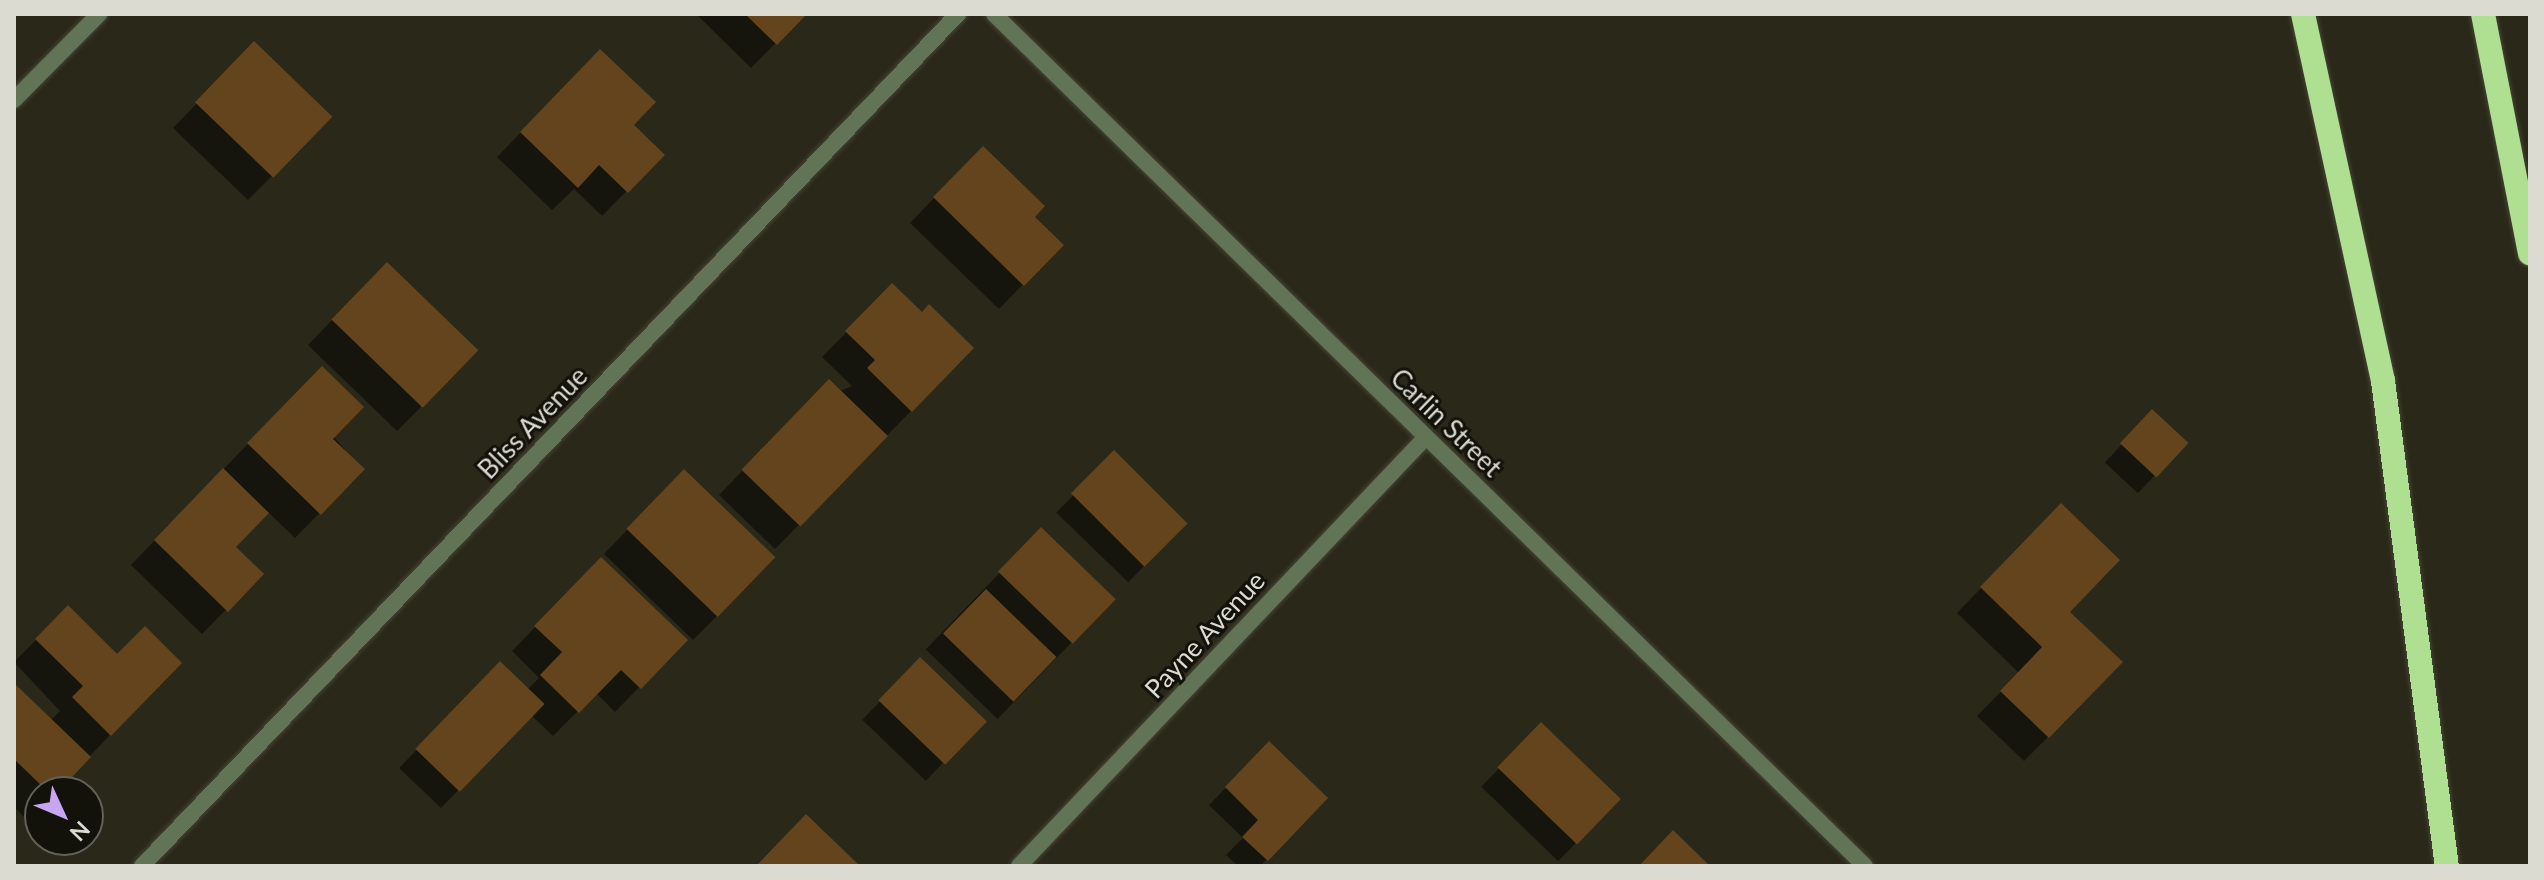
<!DOCTYPE html>
<style>
body{margin:0}
#map{position:relative;width:2544px;height:880px;overflow:hidden;background:#2a2819;font-family:Lato,sans-serif}
div>[style]{position:absolute}
[style*='--x']{left:calc(var(--x)*1px);top:calc(var(--y)*1px);width:calc(var(--w)*1px);rotate:calc(var(--a)*1deg)}
.shadow>*{inset:0;background:#0007;transform-origin:0 0}
.building>*{inset:0;background:#63441d;transform-origin:0 0}
.roads{filter:drop-shadow(0 0 2px #464536) drop-shadow(0 0 2px #464536)}
.minor>*{height:16px;margin:-8px;padding:0 8px;transform-origin:8px;border-radius:8px;background:#617455}
.motorway>*{height:24px;margin:-12px;padding:0 12px;transform-origin:12px;border-radius:12px;background:#afdf91}
span{translate:-50% -50%;white-space:nowrap;text-align:center;line-height:1.15;-webkit-text-stroke:6px #12110a;paint-order:stroke}
.street-label{font-size:26px;color:#dcdbd1}
.frame{position:absolute;inset:0;border:16px solid #dcdbd1;pointer-events:none}
.north{position:absolute;left:24px;top:776px;width:80px;height:80px;box-sizing:border-box;background:#12110a;border:2px solid #63625a;border-radius:50%;rotate:134deg;font-size:22px;font-weight:700;line-height:32px;text-align:center;color:#dcdbd1}
.north::after{content:'';display:block;margin:auto;width:28px;height:36px;background:#c6a6f0;clip-path:polygon(50% 0,100% 100%,50% 72%,0 100%)}
</style>
<div id="map">
<div class="shadow">
<div style="clip-path:polygon(696px 14px,804px 14px,751px 68px)"></div>
<div style="clip-path:polygon(230px 69px,272px 176px,248px 200px,173px 128px)"></div>
<div style="clip-path:polygon(576px 76px,662px 155px,602px 216px,574px 189px,552px 210px,497px 157px)"></div>
<div style="clip-path:polygon(958px 173px,1032px 217px,1061px 245px,999px 309px,910px 223px)"></div>
<div style="clip-path:polygon(892px 286px,911px 411px,775px 549px,719px 495px,805px 406px,852px 386px,822px 357px)"></div>
<div style="clip-path:polygon(362px 289px,421px 407px,397px 431px,308px 345px)"></div>
<div style="clip-path:polygon(297px 393px,362px 470px,295px 538px,268px 512px,233px 547px,261px 574px,202px 634px,131px 565px)"></div>
<div style="left:2152px;top:412px;width:45px;height:69px;rotate:43deg"></div>
<div style="left:1114px;top:453px;width:100px;height:83px;rotate:44deg"></div>
<div style="clip-path:polygon(660px 496px,717px 616px,693px 640px,604px 554px)"></div>
<div style="left:1041px;top:530px;width:100px;height:166px;rotate:44deg"></div>
<div style="clip-path:polygon(2037px 530px,2068px 612px,2048px 737px,2024px 761px,1977px 716px,2019px 673px,1957px 613px)"></div>
<div style="clip-path:polygon(577px 584px,685px 640px,615px 712px,596px 693px,553px 736px,531px 715px,441px 808px,399px 768px,500px 664px,527px 690px,539px 678px,512px 651px)"></div>
<div style="clip-path:polygon(68px 608px,117px 656px,180px 663px,55px 792px,40px 792px,40px 807px,27px 820px,14px 807px,14px 686px,50px 721px,60px 711px,14px 662px)"></div>
<div style="left:920px;top:660px;width:88px;height:83px;rotate:44deg"></div>
<div style="left:1541px;top:725px;width:107px;height:86px;rotate:44deg"></div>
<div style="clip-path:polygon(1269px 744px,1325px 798px,1260px 866px,1238px 866px,1226px 855px,1243px 838px,1209px 805px)"></div>
</div>
<div class="building">
<div style="clip-path:polygon(745px 14px,807px 14px,777px 45px)"></div>
<div style="left:254px;top:41px;width:109px;height:85px;rotate:44deg"></div>
<div style="clip-path:polygon(600px 49px,656px 102px,634px 125px,665px 155px,628px 193px,599px 165px,578px 188px,520px 132px)"></div>
<div style="clip-path:polygon(983px 146px,1045px 206px,1035px 217px,1064px 245px,1024px 286px,933px 197px)"></div>
<div style="left:387px;top:262px;width:127px;height:80px;rotate:44deg"></div>
<div style="clip-path:polygon(892px 283px,922px 312px,929px 304px,974px 348px,912px 412px,867px 368px,875px 360px,845px 331px)"></div>
<div style="clip-path:polygon(322px 366px,364px 407px,333px 439px,365px 469px,321px 515px,247px 443px)"></div>
<div style="left:829px;top:379px;width:82px;height:126px;rotate:44deg"></div>
<div style="left:2152px;top:409px;width:50px;height:47px;rotate:43deg"></div>
<div style="left:1114px;top:450px;width:104px;height:61px;rotate:45deg"></div>
<div style="clip-path:polygon(223px 468px,269px 513px,236px 547px,264px 574px,228px 612px,154px 540px)"></div>
<div style="left:684px;top:469px;width:127px;height:83px;rotate:44deg"></div>
<div style="clip-path:polygon(2061px 503px,2120px 560px,2070px 612px,2123px 662px,2049px 738px,2000px 691px,2042px 647px,1980px 587px)"></div>
<div style="left:1041px;top:527px;width:104px;height:62px;rotate:44deg"></div>
<div style="clip-path:polygon(601px 557px,688px 640px,641px 689px,621px 670px,579px 713px,540px 675px,562px 652px,534px 626px)"></div>
<div style="left:986px;top:589px;width:98px;height:62px;rotate:44deg"></div>
<div style="clip-path:polygon(68px 605px,117px 654px,145px 626px,182px 663px,111px 736px,72px 697px,83px 686px,35px 639px)"></div>
<div style="left:920px;top:657px;width:93px;height:60px;rotate:44deg"></div>
<div style="left:500px;top:661px;width:62px;height:122px;rotate:44deg"></div>
<div style="clip-path:polygon(14px 683px,91px 757px,58px 792px,48px 792px,14px 759px)"></div>
<div style="left:1541px;top:722px;width:111px;height:63px;rotate:44deg"></div>
<div style="clip-path:polygon(1269px 741px,1328px 798px,1268px 861px,1242px 837px,1258px 820px,1225px 787px)"></div>
<div style="clip-path:polygon(806px 814px,860px 866px,756px 866px)"></div>
<div style="clip-path:polygon(1673px 830px,1710px 866px,1639px 866px)"></div>
</div>
<div class="roads">
<div class="minor">
<div style="--x:994;--y:14;--w:1218;--a:44.37"></div>
<div style="--x:14;--y:100;--w:121;--a:-45.3"></div>
<div style="--x:142;--y:866;--w:1180;--a:-46.24"></div>
<div style="--x:1019;--y:866;--w:591;--a:-46.51"></div>
</div>
<div class="motorway">
<div style="--x:2303;--y:14;--w:376;--a:77.7"></div>
<div style="--x:2383;--y:381;--w:489;--a:82.5"></div>
<div style="--x:2483;--y:14;--w:244;--a:78.9"></div>
</div>
</div>
<div class="street-label">
<span style="left:533px;top:423px;rotate:-46deg">Bliss Avenue</span>
<span style="left:1446px;top:423px;rotate:44deg">Carlin Street</span>
<span style="left:1205px;top:635px;rotate:-47deg">Payne Avenue</span>
</div>
<div class="frame"></div>
<div class="north">N</div>
</div>
